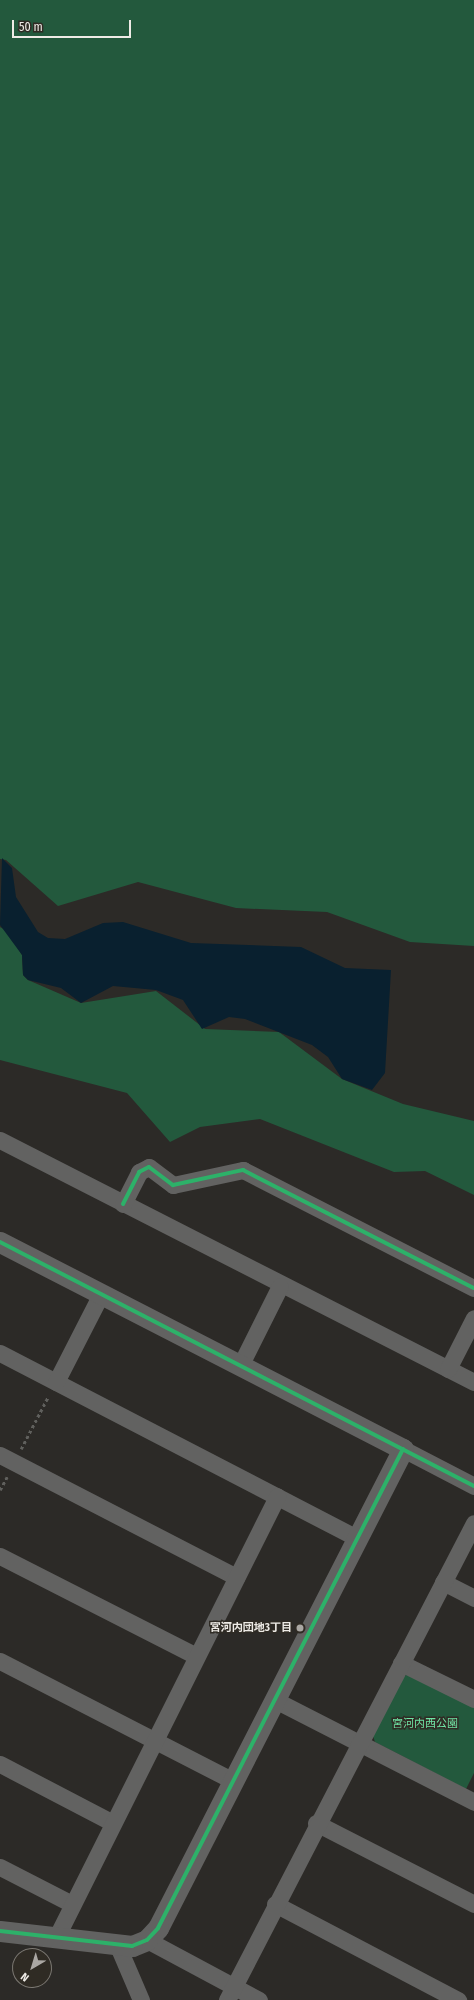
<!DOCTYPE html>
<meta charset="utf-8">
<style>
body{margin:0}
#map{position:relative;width:474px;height:2000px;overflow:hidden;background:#2c2a27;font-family:"Fira Sans Condensed","Noto Sans JP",sans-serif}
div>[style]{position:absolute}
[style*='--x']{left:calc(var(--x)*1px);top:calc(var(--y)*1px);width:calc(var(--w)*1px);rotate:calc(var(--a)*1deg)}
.green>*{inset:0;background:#23593d}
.water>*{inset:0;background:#09202f}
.path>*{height:2.5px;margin-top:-1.25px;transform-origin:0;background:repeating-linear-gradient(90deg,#60605d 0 3px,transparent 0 6px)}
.minor>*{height:17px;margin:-8.5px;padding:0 8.5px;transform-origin:8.5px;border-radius:8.5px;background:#626261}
.tertiary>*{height:21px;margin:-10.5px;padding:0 10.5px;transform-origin:10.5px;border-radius:10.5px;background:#626261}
.cycleway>*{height:4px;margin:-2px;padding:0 2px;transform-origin:2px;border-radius:2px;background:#2db169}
.dots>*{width:11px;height:11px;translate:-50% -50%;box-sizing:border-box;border:2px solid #2f2b24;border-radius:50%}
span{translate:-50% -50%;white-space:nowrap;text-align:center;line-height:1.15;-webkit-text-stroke:3px #2f2b24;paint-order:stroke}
.poi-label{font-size:11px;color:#eeebe6;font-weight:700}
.right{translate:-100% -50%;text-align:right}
.park-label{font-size:11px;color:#6fe5a5}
.north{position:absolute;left:12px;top:1948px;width:40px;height:40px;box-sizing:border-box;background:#2f2b24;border:1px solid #7b7872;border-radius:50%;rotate:218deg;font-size:11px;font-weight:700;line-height:16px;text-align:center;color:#eeebe6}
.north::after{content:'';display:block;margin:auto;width:14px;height:18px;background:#aaa7a3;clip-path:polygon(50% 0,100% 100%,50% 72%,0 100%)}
.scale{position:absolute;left:12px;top:20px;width:119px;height:18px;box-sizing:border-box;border:2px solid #eeebe6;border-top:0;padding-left:5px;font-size:12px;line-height:14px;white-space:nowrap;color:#eeebe6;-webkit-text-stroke:3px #2f2b24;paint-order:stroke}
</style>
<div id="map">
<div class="green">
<div style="clip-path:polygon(0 0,474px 0,474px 946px,410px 942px,327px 912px,236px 908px,138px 882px,58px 906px,6px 860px,0 859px)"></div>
<div style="clip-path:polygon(0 927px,7px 931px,22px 955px,23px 975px,28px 980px,81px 1003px,156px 991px,205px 1029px,279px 1032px,342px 1079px,403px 1104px,474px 1121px,474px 1195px,425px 1171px,394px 1172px,260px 1119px,200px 1127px,170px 1142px,127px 1093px,0 1060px)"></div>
<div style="clip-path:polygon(412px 1673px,474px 1707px,474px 1773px,466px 1789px,375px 1742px,371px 1730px,401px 1677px)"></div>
</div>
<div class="water">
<div style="clip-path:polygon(2px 858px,12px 868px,16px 897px,38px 932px,48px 938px,65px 939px,103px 923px,123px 922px,191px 943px,301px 947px,345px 968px,391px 970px,385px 1073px,372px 1090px,342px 1079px,328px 1057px,312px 1045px,245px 1019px,229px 1017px,202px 1029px,183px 1000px,156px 990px,113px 986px,81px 1003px,61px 988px,28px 980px,23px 975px,22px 955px,0 925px)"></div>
</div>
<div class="path">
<div style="--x:21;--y:1449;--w:59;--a:-62.6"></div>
<div style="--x:0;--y:1490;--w:15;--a:-62"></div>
</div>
<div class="minor">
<div style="--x:0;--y:1140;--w:532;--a:27.05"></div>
<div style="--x:123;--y:1204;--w:36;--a:-63"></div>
<div style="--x:139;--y:1172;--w:11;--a:-27"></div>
<div style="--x:149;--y:1167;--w:30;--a:37"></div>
<div style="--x:173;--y:1185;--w:72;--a:-12.1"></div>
<div style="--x:243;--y:1170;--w:259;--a:27.1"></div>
<div style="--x:0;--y:1353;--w:402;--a:27.4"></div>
<div style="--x:240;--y:1366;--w:89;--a:-63.4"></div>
<div style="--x:448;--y:1369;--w:57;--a:-63"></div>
<div style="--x:56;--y:1382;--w:99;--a:-62.9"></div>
<div style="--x:403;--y:1449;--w:80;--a:27.5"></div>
<div style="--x:0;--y:1455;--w:266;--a:27.3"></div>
<div style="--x:0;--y:1556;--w:220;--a:27"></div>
<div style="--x:443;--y:1582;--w:35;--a:27"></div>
<div style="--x:0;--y:1661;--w:262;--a:27.2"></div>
<div style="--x:401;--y:1663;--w:81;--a:26.3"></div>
<div style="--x:275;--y:1700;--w:224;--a:27.1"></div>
<div style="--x:0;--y:1764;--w:127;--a:27.6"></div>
<div style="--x:316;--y:1823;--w:178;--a:27.1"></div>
<div style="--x:0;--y:1867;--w:81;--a:27.2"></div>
<div style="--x:275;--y:1904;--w:207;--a:27.7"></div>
<div style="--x:56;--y:1938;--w:494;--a:-63.4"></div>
<div style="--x:147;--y:1940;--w:127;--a:28.2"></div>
<div style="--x:117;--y:1944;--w:61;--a:66.8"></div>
<div style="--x:227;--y:2000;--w:537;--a:-62.62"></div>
</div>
<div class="tertiary">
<div style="--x:0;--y:1242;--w:453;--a:27.2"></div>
<div style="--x:403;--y:1449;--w:538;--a:117.09"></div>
<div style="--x:158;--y:1928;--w:16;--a:133"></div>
<div style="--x:147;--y:1940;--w:16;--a:158"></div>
<div style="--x:132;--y:1946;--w:133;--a:-173.5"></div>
</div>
<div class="cycleway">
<div style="--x:123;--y:1204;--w:36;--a:-63"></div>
<div style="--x:139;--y:1172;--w:11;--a:-27"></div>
<div style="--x:149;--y:1167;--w:30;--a:37"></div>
<div style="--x:173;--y:1185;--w:72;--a:-12.1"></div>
<div style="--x:243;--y:1170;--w:259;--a:27.1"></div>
<div style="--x:0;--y:1242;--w:533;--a:27.24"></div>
<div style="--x:0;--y:1931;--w:133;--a:6.5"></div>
<div style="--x:132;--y:1946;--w:16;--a:-22"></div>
<div style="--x:147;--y:1940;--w:16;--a:-47"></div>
<div style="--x:158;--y:1928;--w:538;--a:-62.91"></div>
</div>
<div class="dots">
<div style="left:300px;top:1628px;background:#aaa7a3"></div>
</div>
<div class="poi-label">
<span class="right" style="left:292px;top:1628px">宮河内団地3丁目</span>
</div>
<div class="park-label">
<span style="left:425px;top:1724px">宮河内西公園</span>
</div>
<div class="north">N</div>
<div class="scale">50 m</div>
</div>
